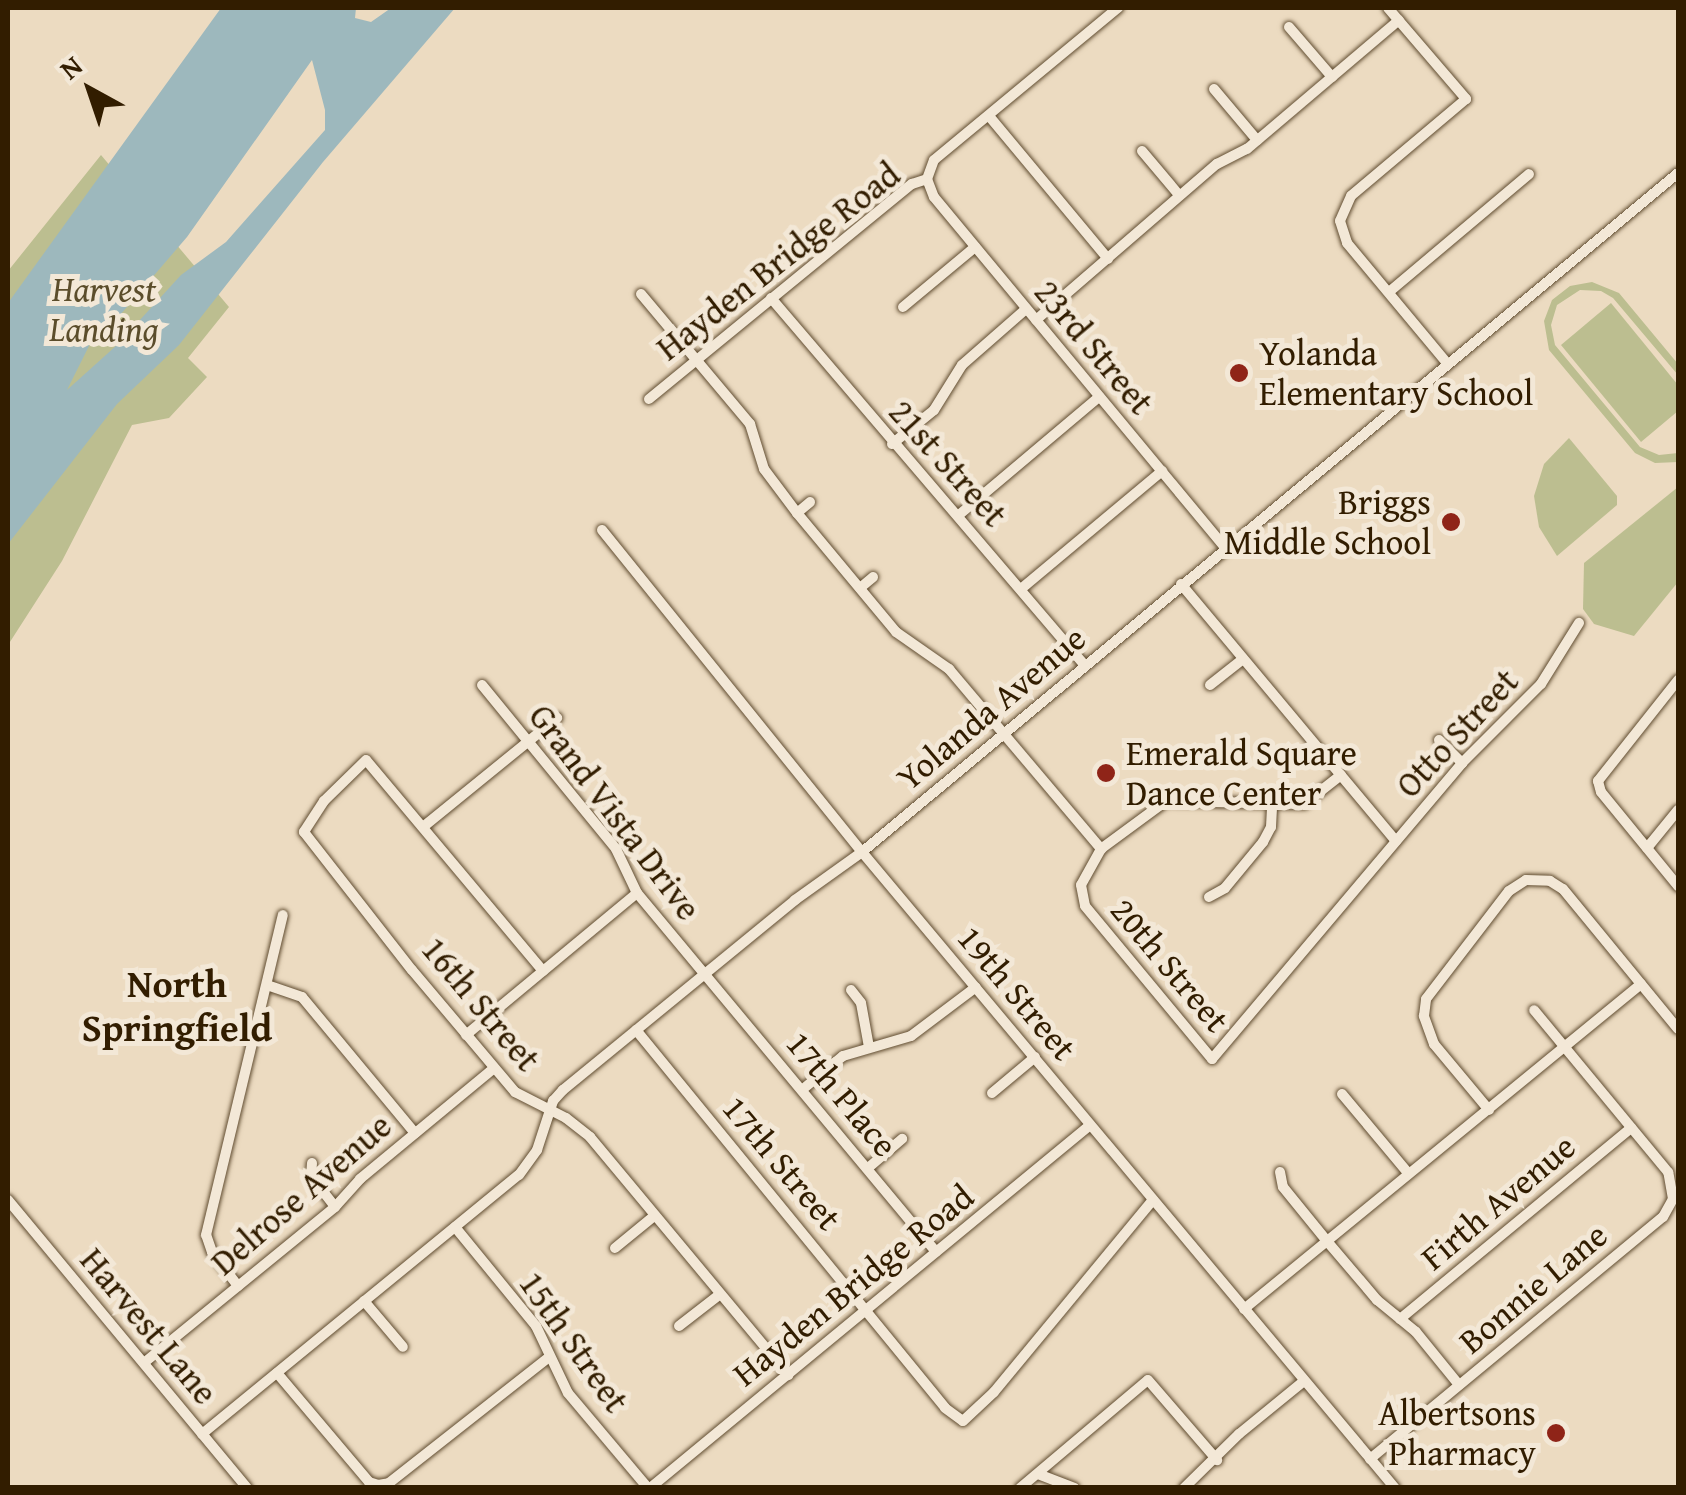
<!DOCTYPE html>
<style>
body{margin:0}
#map{position:relative;width:1686px;height:1495px;overflow:hidden;background:#ecdbc1;font-family:"Gentium Book Plus",serif}
div>[style]{position:absolute}
[style*='--x']{left:calc(var(--x)*1px);top:calc(var(--y)*1px);width:calc(var(--w)*1px);rotate:calc(var(--a)*1deg)}
.green>*{inset:0;background:#bcbe90}
.water>*{inset:0;background:#9db8bd}
.roads{filter:drop-shadow(0 0 2px #604c30) drop-shadow(0 0 2px #604c30)}
.minor>*{height:10px;margin:-5px;padding:0 5px;transform-origin:5px;border-radius:5px;background:#f3e8d7}
.dots>*{width:28px;height:28px;translate:-50% -50%;box-sizing:border-box;border:5px solid #f3e8d7;border-radius:50%}
span{translate:-50% -50%;white-space:nowrap;text-align:center;line-height:1.15;-webkit-text-stroke:10px #f3e8d7;paint-order:stroke}
.street-label{font-size:35px;color:#321d00}
.park-label{font-size:35px;color:#5b4d2b;font-style:italic}
.poi-label{font-size:35px;color:#321d00}
.left{translate:0 -50%;text-align:left}
.right{translate:-100% -50%;text-align:right}
.neighbourhood-label{font-size:38px;color:#321d00;font-weight:700}
.frame{position:absolute;inset:0;border:10px solid #321d00;pointer-events:none}
.north{position:absolute;left:40px;top:40px;width:100px;height:100px;-webkit-text-stroke:8px #f3e8d7;paint-order:stroke;rotate:320deg;font-size:28px;font-weight:700;line-height:40px;text-align:center;color:#321d00}
.north::after{content:'';display:block;margin:auto;width:35px;height:45px;background:#321d00;clip-path:polygon(50% 0,100% 100%,50% 72%,0 100%)}
</style>
<div id="map">
<div class="green">
<div style="clip-path:polygon(101px 155px,229px 307px,188px 358px,207px 377px,169px 418px,132px 425px,62px 561px,8px 645px,8px 271px)"></div>
<div style="clip-path:polygon(1592px 282px,1619px 293px,1678px 364px,1678px 375px,1613px 298px,1601px 291px,1580px 290px,1557px 305px,1551px 325px,1555px 345px,1640px 447px,1659px 455px,1678px 453px,1678px 462px,1655px 463px,1635px 453px,1549px 350px,1544px 321px,1552px 300px,1570px 286px)"></div>
<div style="clip-path:polygon(1611px 303px,1678px 385px,1678px 411px,1641px 442px,1561px 345px)"></div>
<div style="clip-path:polygon(1569px 438px,1617px 496px,1617px 505px,1557px 556px,1539px 527px,1534px 496px,1544px 464px)"></div>
<div style="clip-path:polygon(1678px 487px,1678px 582px,1634px 636px,1594px 624px,1583px 609px,1584px 563px)"></div>
</div>
<div class="water">
<div style="clip-path:polygon(evenodd,221px 8px,356px 8px,355px 18px,371px 22px,391px 8px,455px 8px,323px 162px,179px 345px,117px 404px,8px 544px,8px 303px,221px 8px,312px 60px,325px 110px,325px 130px,226px 242px,181px 275px,117px 345px,67px 390px,96px 332px,114px 322px,187px 237px,312px 60px)"></div>
</div>
<div class="roads">
<div class="minor">
<div style="--x:1388;--y:8;--w:120;--a:49.4"></div>
<div style="--x:1466;--y:99;--w:150;--a:139.9"></div>
<div style="--x:1351;--y:196;--w:27;--a:114"></div>
<div style="--x:1340;--y:221;--w:23;--a:72"></div>
<div style="--x:1347;--y:243;--w:156;--a:50.2"></div>
<div style="--x:1289;--y:27;--w:66;--a:49.3"></div>
<div style="--x:1214;--y:89;--w:67;--a:49.9"></div>
<div style="--x:989;--y:116;--w:186;--a:50.2"></div>
<div style="--x:1142;--y:151;--w:57;--a:49.9"></div>
<div style="--x:927;--y:179;--w:19;--a:69"></div>
<div style="--x:934;--y:197;--w:455;--a:50.3"></div>
<div style="--x:927;--y:179;--w:20;--a:-70"></div>
<div style="--x:934;--y:160;--w:239;--a:-39.6"></div>
<div style="--x:1389;--y:292;--w:183;--a:-40.1"></div>
<div style="--x:641;--y:294;--w:170;--a:50"></div>
<div style="--x:750;--y:424;--w:47;--a:72.7"></div>
<div style="--x:764;--y:469;--w:55;--a:53.1"></div>
<div style="--x:797;--y:513;--w:155;--a:50.2"></div>
<div style="--x:896;--y:632;--w:65;--a:34.9"></div>
<div style="--x:949;--y:669;--w:236;--a:49.8"></div>
<div style="--x:771;--y:298;--w:483;--a:49.5"></div>
<div style="--x:903;--y:307;--w:94;--a:-39.8"></div>
<div style="--x:1036;--y:320;--w:239;--a:-40.8"></div>
<div style="--x:1217;--y:164;--w:34;--a:-27"></div>
<div style="--x:1247;--y:149;--w:199;--a:-40.3"></div>
<div style="--x:649;--y:399;--w:340;--a:-39.3"></div>
<div style="--x:912;--y:184;--w:16;--a:-18"></div>
<div style="--x:892;--y:444;--w:54;--a:-39"></div>
<div style="--x:934;--y:410;--w:53;--a:-58.1"></div>
<div style="--x:962;--y:365;--w:85;--a:-41.2"></div>
<div style="--x:797;--y:513;--w:17;--a:-40"></div>
<div style="--x:960;--y:514;--w:182;--a:-40.1"></div>
<div style="--x:602;--y:530;--w:414;--a:51.1"></div>
<div style="--x:862;--y:852;--w:830;--a:50.04"></div>
<div style="--x:1181;--y:584;--w:335;--a:50.1"></div>
<div style="--x:860;--y:588;--w:17;--a:-40"></div>
<div style="--x:1021;--y:589;--w:184;--a:-39.9"></div>
<div style="--x:1678;--y:680;--w:129;--a:128.4"></div>
<div style="--x:1598;--y:781;--w:11;--a:75"></div>
<div style="--x:1601;--y:792;--w:122;--a:50.7"></div>
<div style="--x:482;--y:685;--w:212;--a:50.7"></div>
<div style="--x:616;--y:849;--w:49;--a:64.5"></div>
<div style="--x:637;--y:893;--w:467;--a:50.2"></div>
<div style="--x:1210;--y:685;--w:42;--a:-38.2"></div>
<div style="--x:1439;--y:740;--w:33;--a:45"></div>
<div style="--x:1341;--y:775;--w:47;--a:141.9"></div>
<div style="--x:1304;--y:804;--w:138;--a:-178.8"></div>
<div style="--x:1166;--y:801;--w:81;--a:143.6"></div>
<div style="--x:1101;--y:849;--w:41;--a:119.1"></div>
<div style="--x:1081;--y:885;--w:21;--a:79"></div>
<div style="--x:1085;--y:906;--w:199;--a:50.3"></div>
<div style="--x:1212;--y:1059;--w:387;--a:-49.8"></div>
<div style="--x:1462;--y:763;--w:112;--a:-45"></div>
<div style="--x:1541;--y:684;--w:72;--a:-58.1"></div>
<div style="--x:423;--y:827;--w:173;--a:-39.1"></div>
<div style="--x:1647;--y:848;--w:49;--a:-50.8"></div>
<div style="--x:1209;--y:897;--w:18;--a:-29"></div>
<div style="--x:1225;--y:888;--w:60;--a:-50.4"></div>
<div style="--x:1263;--y:842;--w:17;--a:-62"></div>
<div style="--x:1271;--y:827;--w:21;--a:-87"></div>
<div style="--x:543;--y:971;--w:275;--a:-130"></div>
<div style="--x:366;--y:760;--w:59;--a:135.7"></div>
<div style="--x:324;--y:801;--w:37;--a:123"></div>
<div style="--x:304;--y:832;--w:175;--a:52"></div>
<div style="--x:412;--y:970;--w:160;--a:49.8"></div>
<div style="--x:515;--y:1092;--w:57;--a:27"></div>
<div style="--x:566;--y:1118;--w:31;--a:38"></div>
<div style="--x:590;--y:1137;--w:310;--a:50.2"></div>
<div style="--x:267;--y:985;--w:37;--a:19"></div>
<div style="--x:302;--y:997;--w:177;--a:50.3"></div>
<div style="--x:851;--y:990;--w:16;--a:52"></div>
<div style="--x:861;--y:1003;--w:45;--a:79.7"></div>
<div style="--x:636;--y:1030;--w:488;--a:50.7"></div>
<div style="--x:945;--y:1408;--w:22;--a:36"></div>
<div style="--x:963;--y:1421;--w:42;--a:-43.1"></div>
<div style="--x:994;--y:1392;--w:249;--a:-50.4"></div>
<div style="--x:466;--y:1035;--w:222;--a:-39.7"></div>
<div style="--x:803;--y:1089;--w:52;--a:-39.5"></div>
<div style="--x:843;--y:1056;--w:71;--a:-16.4"></div>
<div style="--x:911;--y:1036;--w:81;--a:-37"></div>
<div style="--x:992;--y:1093;--w:56;--a:-39.9"></div>
<div style="--x:1342;--y:1094;--w:103;--a:50.1"></div>
<div style="--x:1489;--y:1110;--w:86;--a:-129.8"></div>
<div style="--x:1434;--y:1044;--w:30;--a:-110"></div>
<div style="--x:1424;--y:1016;--w:17;--a:-83"></div>
<div style="--x:1426;--y:999;--w:136;--a:-52.5"></div>
<div style="--x:1509;--y:891;--w:20;--a:-33"></div>
<div style="--x:1526;--y:880;--w:24;--a:2"></div>
<div style="--x:1550;--y:881;--w:15;--a:32"></div>
<div style="--x:1563;--y:889;--w:181;--a:50.6"></div>
<div style="--x:312;--y:1163;--w:13;--a:94"></div>
<div style="--x:311;--y:1176;--w:39;--a:52"></div>
<div style="--x:868;--y:1168;--w:45;--a:-40.5"></div>
<div style="--x:1280;--y:1172;--w:15;--a:79"></div>
<div style="--x:1283;--y:1187;--w:68;--a:50.9"></div>
<div style="--x:1326;--y:1240;--w:79;--a:49.6"></div>
<div style="--x:1377;--y:1300;--w:50;--a:39.4"></div>
<div style="--x:1416;--y:1332;--w:68;--a:50.9"></div>
<div style="--x:8;--y:1200;--w:374;--a:50.3"></div>
<div style="--x:455;--y:1227;--w:128;--a:50.7"></div>
<div style="--x:536;--y:1326;--w:74;--a:64.5"></div>
<div style="--x:568;--y:1393;--w:124;--a:49.9"></div>
<div style="--x:615;--y:1248;--w:50;--a:-39.4"></div>
<div style="--x:238;--y:1286;--w:43;--a:-127.4"></div>
<div style="--x:212;--y:1252;--w:18;--a:-109"></div>
<div style="--x:206;--y:1235;--w:329;--a:-76.5"></div>
<div style="--x:364;--y:1301;--w:60;--a:49.7"></div>
<div style="--x:1244;--y:1309;--w:513;--a:-39.31"></div>
<div style="--x:1400;--y:1319;--w:300;--a:-39.6"></div>
<div style="--x:679;--y:1326;--w:51;--a:-37.8"></div>
<div style="--x:145;--y:1362;--w:245;--a:-39.2"></div>
<div style="--x:335;--y:1207;--w:38;--a:-48"></div>
<div style="--x:360;--y:1179;--w:174;--a:-39.6"></div>
<div style="--x:277;--y:1373;--w:143;--a:49.8"></div>
<div style="--x:369;--y:1482;--w:9;--a:18"></div>
<div style="--x:378;--y:1485;--w:11;--a:-10"></div>
<div style="--x:389;--y:1483;--w:204;--a:-38.2"></div>
<div style="--x:202;--y:1434;--w:409;--a:-39.3"></div>
<div style="--x:519;--y:1175;--w:31;--a:-54"></div>
<div style="--x:537;--y:1150;--w:52;--a:-71.9"></div>
<div style="--x:553;--y:1101;--w:15;--a:-48"></div>
<div style="--x:563;--y:1090;--w:300;--a:-39.3"></div>
<div style="--x:795;--y:900;--w:82;--a:-35.6"></div>
<div style="--x:862;--y:852;--w:1062;--a:-39.76"></div>
<div style="--x:1370;--y:1459;--w:380;--a:-39.6"></div>
<div style="--x:1663;--y:1217;--w:21;--a:-61"></div>
<div style="--x:1673;--y:1199;--w:27;--a:-100"></div>
<div style="--x:1668;--y:1172;--w:210;--a:-129.6"></div>
<div style="--x:1038;--y:1474;--w:39;--a:21"></div>
<div style="--x:650;--y:1488;--w:570;--a:-39.52"></div>
<div style="--x:1020;--y:1488;--w:167;--a:-40.2"></div>
<div style="--x:1148;--y:1380;--w:106;--a:49.2"></div>
<div style="--x:1184;--y:1488;--w:77;--a:-44.5"></div>
<div style="--x:1239;--y:1434;--w:84;--a:-39.2"></div>
</div>
</div>
<div class="dots">
<div style="left:1239px;top:373px;background:#8f2418"></div>
<div style="left:1451px;top:522px;background:#8f2418"></div>
<div style="left:1106px;top:773px;background:#8f2418"></div>
<div style="left:1556px;top:1433px;background:#8f2418"></div>
</div>
<div class="street-label">
<span style="left:778px;top:261px;rotate:-38deg">Hayden Bridge Road</span>
<span style="left:1094px;top:347px;rotate:50deg">23rd Street</span>
<span style="left:948px;top:463px;rotate:48deg">21st Street</span>
<span style="left:991px;top:708px;rotate:-40deg">Yolanda Avenue</span>
<span style="left:1457px;top:733px;rotate:-47deg">Otto Street</span>
<span style="left:615px;top:812px;rotate:53deg">Grand Vista Drive</span>
<span style="left:1170px;top:965px;rotate:50deg">20th Street</span>
<span style="left:1017px;top:993px;rotate:50deg">19th Street</span>
<span style="left:481px;top:1004px;rotate:50deg">16th Street</span>
<span style="left:842px;top:1094px;rotate:50deg">17th Place</span>
<span style="left:782px;top:1163px;rotate:50deg">17th Street</span>
<span style="left:301px;top:1194px;rotate:-41deg">Delrose Avenue</span>
<span style="left:1498px;top:1202px;rotate:-40deg">Firth Avenue</span>
<span style="left:853px;top:1285px;rotate:-39deg">Hayden Bridge Road</span>
<span style="left:1533px;top:1288px;rotate:-40deg">Bonnie Lane</span>
<span style="left:149px;top:1326px;rotate:50deg">Harvest Lane</span>
<span style="left:574px;top:1342px;rotate:55deg">15th Street</span>
</div>
<div class="park-label">
<span style="left:104px;top:309px">Harvest<br>Landing</span>
</div>
<div class="poi-label">
<span class="left" style="left:1259px;top:373px">Yolanda<br>Elementary School</span>
<span class="right" style="left:1431px;top:522px">Briggs<br>Middle School</span>
<span class="left" style="left:1126px;top:773px">Emerald Square<br>Dance Center</span>
<span class="right" style="left:1536px;top:1433px">Albertsons<br>Pharmacy</span>
</div>
<div class="neighbourhood-label">
<span style="left:177px;top:1006px">North<br>Springfield</span>
</div>
<div class="frame"></div>
<div class="north">N</div>
</div>
